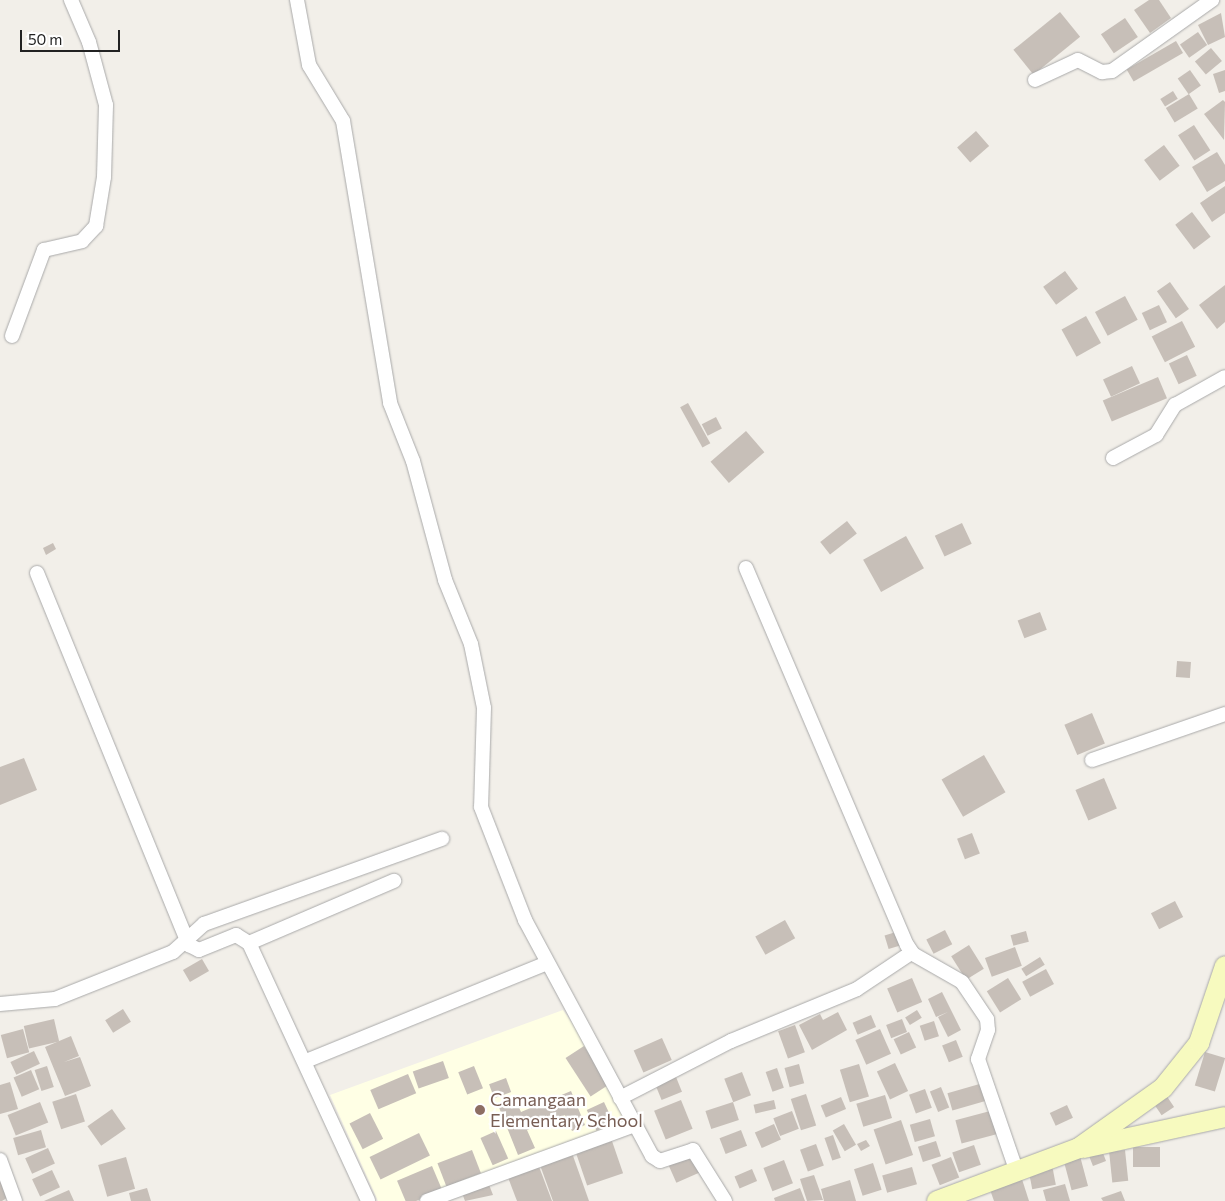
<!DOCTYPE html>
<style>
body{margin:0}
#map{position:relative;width:1225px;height:1201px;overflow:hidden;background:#f2efe9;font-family:Commissioner,sans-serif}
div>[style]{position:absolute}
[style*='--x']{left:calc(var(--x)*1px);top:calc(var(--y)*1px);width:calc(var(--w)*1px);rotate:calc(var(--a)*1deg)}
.education>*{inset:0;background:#ffffe5}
.building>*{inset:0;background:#c7bfb8;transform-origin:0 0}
.roads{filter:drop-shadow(0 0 1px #a9a9a9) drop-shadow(0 0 1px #a9a9a9)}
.street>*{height:14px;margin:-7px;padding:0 7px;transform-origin:7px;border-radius:7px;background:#fff}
.secondary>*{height:20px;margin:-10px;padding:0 10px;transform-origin:10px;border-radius:10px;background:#f7fabf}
.dots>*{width:14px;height:14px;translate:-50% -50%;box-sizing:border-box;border:2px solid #fff;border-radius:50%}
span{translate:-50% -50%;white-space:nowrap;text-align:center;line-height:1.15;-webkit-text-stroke:4.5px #fff;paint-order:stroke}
.education-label{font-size:18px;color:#785e54}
.left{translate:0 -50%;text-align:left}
.scale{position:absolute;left:20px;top:30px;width:100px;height:22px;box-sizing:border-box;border:2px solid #222;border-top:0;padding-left:6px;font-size:15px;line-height:18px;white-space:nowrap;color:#222;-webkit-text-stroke:4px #fff;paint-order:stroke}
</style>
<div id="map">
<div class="education">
<div style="clip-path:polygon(563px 1010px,592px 1051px,631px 1124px,415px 1201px,378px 1201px,330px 1095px)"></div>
</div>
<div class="building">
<div style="clip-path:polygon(1149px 0,1159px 0,1171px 18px,1150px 33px,1134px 10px)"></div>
<div style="left:1060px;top:12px;width:32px;height:60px;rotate:51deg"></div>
<div style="clip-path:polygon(1221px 13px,1225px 37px,1208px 45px,1198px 25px)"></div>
<div style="left:1125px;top:18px;width:23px;height:29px;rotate:56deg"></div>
<div style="left:1198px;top:32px;width:16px;height:22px;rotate:55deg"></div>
<div style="left:1176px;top:41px;width:14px;height:57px;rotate:60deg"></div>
<div style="left:1211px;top:48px;width:17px;height:21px;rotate:50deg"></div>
<div style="left:1190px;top:70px;width:19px;height:15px;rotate:55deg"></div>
<div style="clip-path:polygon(1225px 70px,1225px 91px,1219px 93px,1213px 74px)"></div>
<div style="left:1173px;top:91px;width:9px;height:15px;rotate:58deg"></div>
<div style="left:1189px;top:94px;width:17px;height:27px;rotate:59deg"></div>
<div style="clip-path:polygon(1223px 100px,1225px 102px,1224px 140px,1204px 114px)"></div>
<div style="left:1194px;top:125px;width:30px;height:19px;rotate:57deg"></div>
<div style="left:976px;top:131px;width:20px;height:25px;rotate:49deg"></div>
<div style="left:1164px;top:145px;width:26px;height:25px;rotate:53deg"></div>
<div style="clip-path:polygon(1217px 152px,1225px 165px,1225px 181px,1207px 192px,1192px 167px)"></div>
<div style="clip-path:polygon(1225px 186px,1225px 213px,1212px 222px,1200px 203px)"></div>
<div style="left:1192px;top:212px;width:31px;height:21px;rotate:53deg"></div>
<div style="left:1065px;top:271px;width:22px;height:27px;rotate:54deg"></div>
<div style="left:1170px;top:282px;width:33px;height:16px;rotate:55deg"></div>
<div style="clip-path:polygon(1225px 285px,1225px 322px,1217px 329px,1199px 305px)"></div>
<div style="left:1125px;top:296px;width:27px;height:34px;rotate:62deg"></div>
<div style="left:1159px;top:305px;width:19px;height:19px;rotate:65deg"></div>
<div style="left:1086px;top:316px;width:31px;height:28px;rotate:61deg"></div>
<div style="left:1182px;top:321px;width:29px;height:34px;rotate:63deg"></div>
<div style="left:1187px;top:355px;width:23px;height:20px;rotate:65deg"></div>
<div style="left:1132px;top:366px;width:19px;height:32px;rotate:65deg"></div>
<div style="left:1158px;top:377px;width:23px;height:60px;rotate:67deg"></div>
<div style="left:688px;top:403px;width:46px;height:9px;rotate:61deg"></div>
<div style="left:716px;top:417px;width:13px;height:16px;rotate:63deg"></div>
<div style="left:746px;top:431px;width:28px;height:47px;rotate:49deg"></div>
<div style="left:847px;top:521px;width:16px;height:34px;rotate:52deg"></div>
<div style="left:962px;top:523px;width:23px;height:30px;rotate:65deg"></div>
<div style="left:906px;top:536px;width:37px;height:49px;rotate:61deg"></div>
<div style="clip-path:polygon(53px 543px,56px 549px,46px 555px,43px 548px)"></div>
<div style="left:1040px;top:612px;width:19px;height:24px;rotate:69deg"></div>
<div style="left:1177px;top:661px;width:14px;height:16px;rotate:4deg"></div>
<div style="left:1092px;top:713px;width:33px;height:30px;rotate:67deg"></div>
<div style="left:984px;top:755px;width:43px;height:49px;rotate:60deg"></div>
<div style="clip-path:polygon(24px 758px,37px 790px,0 805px,0 767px)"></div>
<div style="left:1104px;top:778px;width:33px;height:31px;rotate:67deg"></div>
<div style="left:972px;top:833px;width:22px;height:16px;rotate:69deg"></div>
<div style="left:1175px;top:901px;width:18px;height:27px;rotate:63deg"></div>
<div style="left:785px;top:920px;width:21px;height:34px;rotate:61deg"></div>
<div style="left:945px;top:930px;width:16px;height:21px;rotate:63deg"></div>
<div style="left:1026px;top:931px;width:11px;height:16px;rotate:75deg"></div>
<div style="left:896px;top:932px;width:14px;height:12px;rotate:73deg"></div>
<div style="left:969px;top:945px;width:28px;height:21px;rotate:58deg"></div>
<div style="left:1015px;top:947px;width:20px;height:32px;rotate:70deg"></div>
<div style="left:1040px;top:957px;width:9px;height:22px;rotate:58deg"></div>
<div style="left:202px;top:959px;width:14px;height:22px;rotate:60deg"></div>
<div style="left:1046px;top:969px;width:17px;height:27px;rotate:62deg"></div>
<div style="left:912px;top:978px;width:26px;height:27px;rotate:67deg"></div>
<div style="left:1008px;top:978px;width:25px;height:25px;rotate:58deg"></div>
<div style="clip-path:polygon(942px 992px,961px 1030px,948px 1037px,938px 1017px,948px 1012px,936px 1017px,928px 999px)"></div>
<div style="left:123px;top:1009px;width:15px;height:21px;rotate:58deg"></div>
<div style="left:917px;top:1010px;width:9px;height:14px;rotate:58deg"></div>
<div style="clip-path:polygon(838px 1012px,847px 1030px,812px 1050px,799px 1025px,820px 1014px,823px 1020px)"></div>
<div style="left:871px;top:1015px;width:13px;height:20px;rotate:67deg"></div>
<div style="left:54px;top:1019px;width:23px;height:31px;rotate:77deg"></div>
<div style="left:902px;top:1019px;width:14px;height:17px;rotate:69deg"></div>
<div style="left:934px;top:1021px;width:16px;height:15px;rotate:72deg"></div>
<div style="left:795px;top:1025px;width:29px;height:18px;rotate:70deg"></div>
<div style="left:23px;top:1029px;width:24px;height:23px;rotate:75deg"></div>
<div style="left:880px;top:1029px;width:27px;height:27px;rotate:66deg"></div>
<div style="left:909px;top:1032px;width:17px;height:17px;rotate:65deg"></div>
<div style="clip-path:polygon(71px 1036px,79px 1056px,64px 1062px,80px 1057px,91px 1086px,65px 1096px,45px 1047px)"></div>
<div style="left:662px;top:1038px;width:24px;height:31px;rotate:66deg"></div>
<div style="left:956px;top:1040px;width:18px;height:15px;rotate:68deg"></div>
<div style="left:584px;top:1046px;width:46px;height:22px;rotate:57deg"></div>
<div style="left:34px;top:1051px;width:14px;height:26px;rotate:65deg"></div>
<div style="left:1205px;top:1052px;width:21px;height:35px;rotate:17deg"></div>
<div style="left:443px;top:1061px;width:18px;height:32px;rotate:71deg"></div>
<div style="left:895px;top:1063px;width:31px;height:20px;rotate:65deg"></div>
<div style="left:799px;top:1064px;width:20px;height:15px;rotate:75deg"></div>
<div style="left:859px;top:1064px;width:34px;height:20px;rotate:73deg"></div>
<div style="left:47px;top:1066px;width:22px;height:13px;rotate:72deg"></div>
<div style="left:474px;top:1066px;width:24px;height:17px;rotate:68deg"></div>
<div style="left:777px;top:1068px;width:21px;height:12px;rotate:71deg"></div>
<div style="left:31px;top:1070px;width:21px;height:19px;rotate:67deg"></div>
<div style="left:742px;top:1072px;width:25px;height:19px;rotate:69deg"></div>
<div style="left:408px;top:1074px;width:21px;height:41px;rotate:67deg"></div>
<div style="left:676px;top:1077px;width:16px;height:22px;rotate:68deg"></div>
<div style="left:506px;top:1078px;width:15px;height:18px;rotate:70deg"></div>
<div style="clip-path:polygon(10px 1082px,18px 1109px,0 1114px,0 1085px)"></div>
<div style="left:983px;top:1083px;width:18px;height:37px;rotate:74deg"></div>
<div style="left:941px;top:1087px;width:22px;height:12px;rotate:68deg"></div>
<div style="left:925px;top:1089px;width:20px;height:17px;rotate:70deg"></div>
<div style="clip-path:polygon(571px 1091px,585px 1125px,572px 1131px,565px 1115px,527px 1130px,535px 1148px,518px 1155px,498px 1105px,515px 1098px,521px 1112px)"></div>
<div style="left:1164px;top:1092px;width:18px;height:15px;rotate:56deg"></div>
<div style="left:76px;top:1094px;width:29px;height:25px;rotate:72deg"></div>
<div style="left:806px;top:1094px;width:33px;height:16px;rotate:72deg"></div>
<div style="left:885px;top:1095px;width:24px;height:30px;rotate:73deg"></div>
<div style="left:841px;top:1097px;width:13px;height:22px;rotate:67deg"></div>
<div style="left:681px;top:1100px;width:31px;height:29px;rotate:68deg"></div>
<div style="left:774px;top:1100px;width:9px;height:21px;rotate:77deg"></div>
<div style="left:40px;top:1102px;width:22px;height:35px;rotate:68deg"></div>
<div style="left:604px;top:1102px;width:23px;height:19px;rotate:65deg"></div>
<div style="left:733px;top:1102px;width:19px;height:29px;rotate:72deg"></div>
<div style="left:1067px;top:1105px;width:14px;height:19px;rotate:65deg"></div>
<div style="left:112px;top:1109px;width:24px;height:30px;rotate:55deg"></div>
<div style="left:994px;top:1110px;width:24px;height:40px;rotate:75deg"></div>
<div style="left:792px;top:1111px;width:19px;height:20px;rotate:69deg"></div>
<div style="left:370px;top:1113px;width:29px;height:23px;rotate:63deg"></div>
<div style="left:930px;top:1119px;width:18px;height:21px;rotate:74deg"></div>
<div style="left:901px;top:1120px;width:37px;height:29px;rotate:71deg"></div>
<div style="left:774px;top:1124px;width:17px;height:21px;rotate:66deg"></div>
<div style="left:844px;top:1124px;width:24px;height:13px;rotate:60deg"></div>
<div style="left:41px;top:1130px;width:18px;height:29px;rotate:74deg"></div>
<div style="left:741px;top:1130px;width:17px;height:23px;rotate:69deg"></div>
<div style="left:496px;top:1131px;width:30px;height:17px;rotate:66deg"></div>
<div style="left:419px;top:1133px;width:25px;height:55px;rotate:64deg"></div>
<div style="left:833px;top:1135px;width:24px;height:9px;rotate:71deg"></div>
<div style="clip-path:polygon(866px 1140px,870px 1146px,861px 1151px,857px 1144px)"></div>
<div style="left:612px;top:1141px;width:34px;height:38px;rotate:71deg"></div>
<div style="left:936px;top:1141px;width:16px;height:19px;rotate:72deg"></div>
<div style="left:816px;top:1144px;width:23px;height:17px;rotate:70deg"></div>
<div style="left:974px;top:1145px;width:21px;height:23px;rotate:71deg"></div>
<div style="left:1160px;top:1147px;width:20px;height:27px;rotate:90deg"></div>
<div style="left:48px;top:1148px;width:17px;height:25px;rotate:66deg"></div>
<div style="left:1101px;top:1148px;width:14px;height:14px;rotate:69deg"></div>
<div style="left:472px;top:1150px;width:25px;height:37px;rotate:69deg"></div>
<div style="left:1125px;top:1150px;width:31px;height:16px;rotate:84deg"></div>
<div style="clip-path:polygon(572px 1153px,589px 1201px,553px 1201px,540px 1165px)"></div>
<div style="left:692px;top:1154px;width:20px;height:26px;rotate:66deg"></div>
<div style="left:1080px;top:1156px;width:31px;height:17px;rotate:75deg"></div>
<div style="left:126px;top:1157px;width:33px;height:29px;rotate:74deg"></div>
<div style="left:951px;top:1157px;width:22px;height:21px;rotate:68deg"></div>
<div style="left:784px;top:1160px;width:25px;height:22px;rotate:69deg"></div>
<div style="left:873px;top:1163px;width:28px;height:20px;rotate:72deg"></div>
<div style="clip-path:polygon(538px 1164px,552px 1201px,517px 1201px,507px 1175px)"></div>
<div style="left:1052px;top:1165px;width:20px;height:24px;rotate:79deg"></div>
<div style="left:432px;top:1166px;width:26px;height:38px;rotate:67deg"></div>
<div style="left:912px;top:1167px;width:18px;height:31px;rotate:74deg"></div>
<div style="left:752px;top:1169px;width:13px;height:19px;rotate:67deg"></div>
<div style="left:52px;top:1170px;width:19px;height:22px;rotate:65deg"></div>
<div style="clip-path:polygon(1020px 1173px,1029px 1201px,994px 1201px,988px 1184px)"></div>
<div style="clip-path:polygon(814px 1175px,823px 1200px,807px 1201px,800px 1179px)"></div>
<div style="clip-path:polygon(850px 1180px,856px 1201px,824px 1201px,821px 1189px)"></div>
<div style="clip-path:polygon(0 1181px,10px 1196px,2px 1201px,0 1201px)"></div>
<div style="clip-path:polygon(488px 1182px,493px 1195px,465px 1201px,462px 1193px)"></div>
<div style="clip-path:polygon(1065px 1184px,1070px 1201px,1046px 1201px,1043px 1190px)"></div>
<div style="clip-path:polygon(147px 1188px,151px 1201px,131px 1201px,129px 1193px)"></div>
<div style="clip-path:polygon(800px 1188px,805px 1201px,775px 1201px,774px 1198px)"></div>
<div style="clip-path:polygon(69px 1190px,74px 1201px,44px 1201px)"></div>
<div style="clip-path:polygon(1121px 1191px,1125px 1201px,1103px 1201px,1101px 1198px)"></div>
</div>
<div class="roads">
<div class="street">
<div style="--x:297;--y:0;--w:66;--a:79.5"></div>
<div style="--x:309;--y:65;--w:66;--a:58.7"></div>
<div style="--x:343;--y:121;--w:286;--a:80.5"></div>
<div style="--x:390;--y:403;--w:62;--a:68.4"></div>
<div style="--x:413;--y:461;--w:123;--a:74.9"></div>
<div style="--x:445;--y:580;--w:69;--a:67.9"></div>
<div style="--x:471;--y:644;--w:65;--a:78.5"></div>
<div style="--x:484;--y:708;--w:99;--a:91.7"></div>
<div style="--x:481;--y:807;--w:121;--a:68.7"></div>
<div style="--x:525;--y:920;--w:268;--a:61.7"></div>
<div style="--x:652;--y:1156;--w:9;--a:32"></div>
<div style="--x:660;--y:1161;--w:35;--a:-18"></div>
<div style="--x:693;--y:1150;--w:60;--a:57.9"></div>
<div style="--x:1035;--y:80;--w:47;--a:-24.9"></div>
<div style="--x:1078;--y:60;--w:27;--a:27"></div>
<div style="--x:1102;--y:72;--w:10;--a:-6"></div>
<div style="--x:1112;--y:71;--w:123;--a:-35.4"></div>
<div style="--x:12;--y:336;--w:92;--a:-69.6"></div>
<div style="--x:44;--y:250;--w:39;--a:-13"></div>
<div style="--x:82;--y:241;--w:21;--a:-47"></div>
<div style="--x:96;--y:226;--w:50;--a:-80.7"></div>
<div style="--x:104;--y:177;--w:72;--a:-88.4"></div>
<div style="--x:106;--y:105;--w:65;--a:-105.1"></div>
<div style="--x:89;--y:42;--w:46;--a:-113.2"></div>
<div style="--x:1113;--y:458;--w:49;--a:-28.1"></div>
<div style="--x:1156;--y:435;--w:36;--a:-58"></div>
<div style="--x:1175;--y:405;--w:57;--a:-29.2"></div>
<div style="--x:746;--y:568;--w:410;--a:66.9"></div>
<div style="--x:907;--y:945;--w:11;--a:56"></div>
<div style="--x:913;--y:954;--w:56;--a:29.7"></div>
<div style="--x:962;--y:982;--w:45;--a:56"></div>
<div style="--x:987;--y:1019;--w:11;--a:85"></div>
<div style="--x:988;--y:1030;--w:31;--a:109"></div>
<div style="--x:978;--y:1059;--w:120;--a:71"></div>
<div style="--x:37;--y:573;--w:402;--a:67.8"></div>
<div style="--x:189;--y:945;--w:11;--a:27"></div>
<div style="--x:199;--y:950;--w:40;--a:-22"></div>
<div style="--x:236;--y:935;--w:15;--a:32"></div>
<div style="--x:249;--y:943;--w:284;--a:65.2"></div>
<div style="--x:1092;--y:760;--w:141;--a:-19.1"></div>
<div style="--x:249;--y:943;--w:158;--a:-23.2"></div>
<div style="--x:0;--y:1004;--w:55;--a:-5.2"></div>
<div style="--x:55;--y:999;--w:127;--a:-21.7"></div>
<div style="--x:173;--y:952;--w:42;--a:-42.1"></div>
<div style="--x:204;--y:924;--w:253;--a:-19.7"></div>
<div style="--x:306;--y:1061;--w:260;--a:-22.1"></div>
<div style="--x:620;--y:1098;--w:125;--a:-27.2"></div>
<div style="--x:731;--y:1041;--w:136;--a:-22.4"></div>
<div style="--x:857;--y:989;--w:65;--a:-33.7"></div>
<div style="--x:0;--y:1160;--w:44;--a:69.9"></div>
<div style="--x:427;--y:1201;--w:221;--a:-20.1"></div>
</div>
<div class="secondary">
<div style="--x:1083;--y:1148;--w:145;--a:-12.3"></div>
<div style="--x:937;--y:1201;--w:152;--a:-20.5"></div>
<div style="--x:1079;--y:1148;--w:103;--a:-35.5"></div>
<div style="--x:1163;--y:1088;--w:58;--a:-51.3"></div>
<div style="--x:1199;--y:1043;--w:81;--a:-71.3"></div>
</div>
</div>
<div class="dots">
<div style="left:480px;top:1110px;background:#8d6e63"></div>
</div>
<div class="education-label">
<span class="left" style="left:490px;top:1110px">Camangaan<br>Elementary School</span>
</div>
<div class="scale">50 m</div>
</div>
